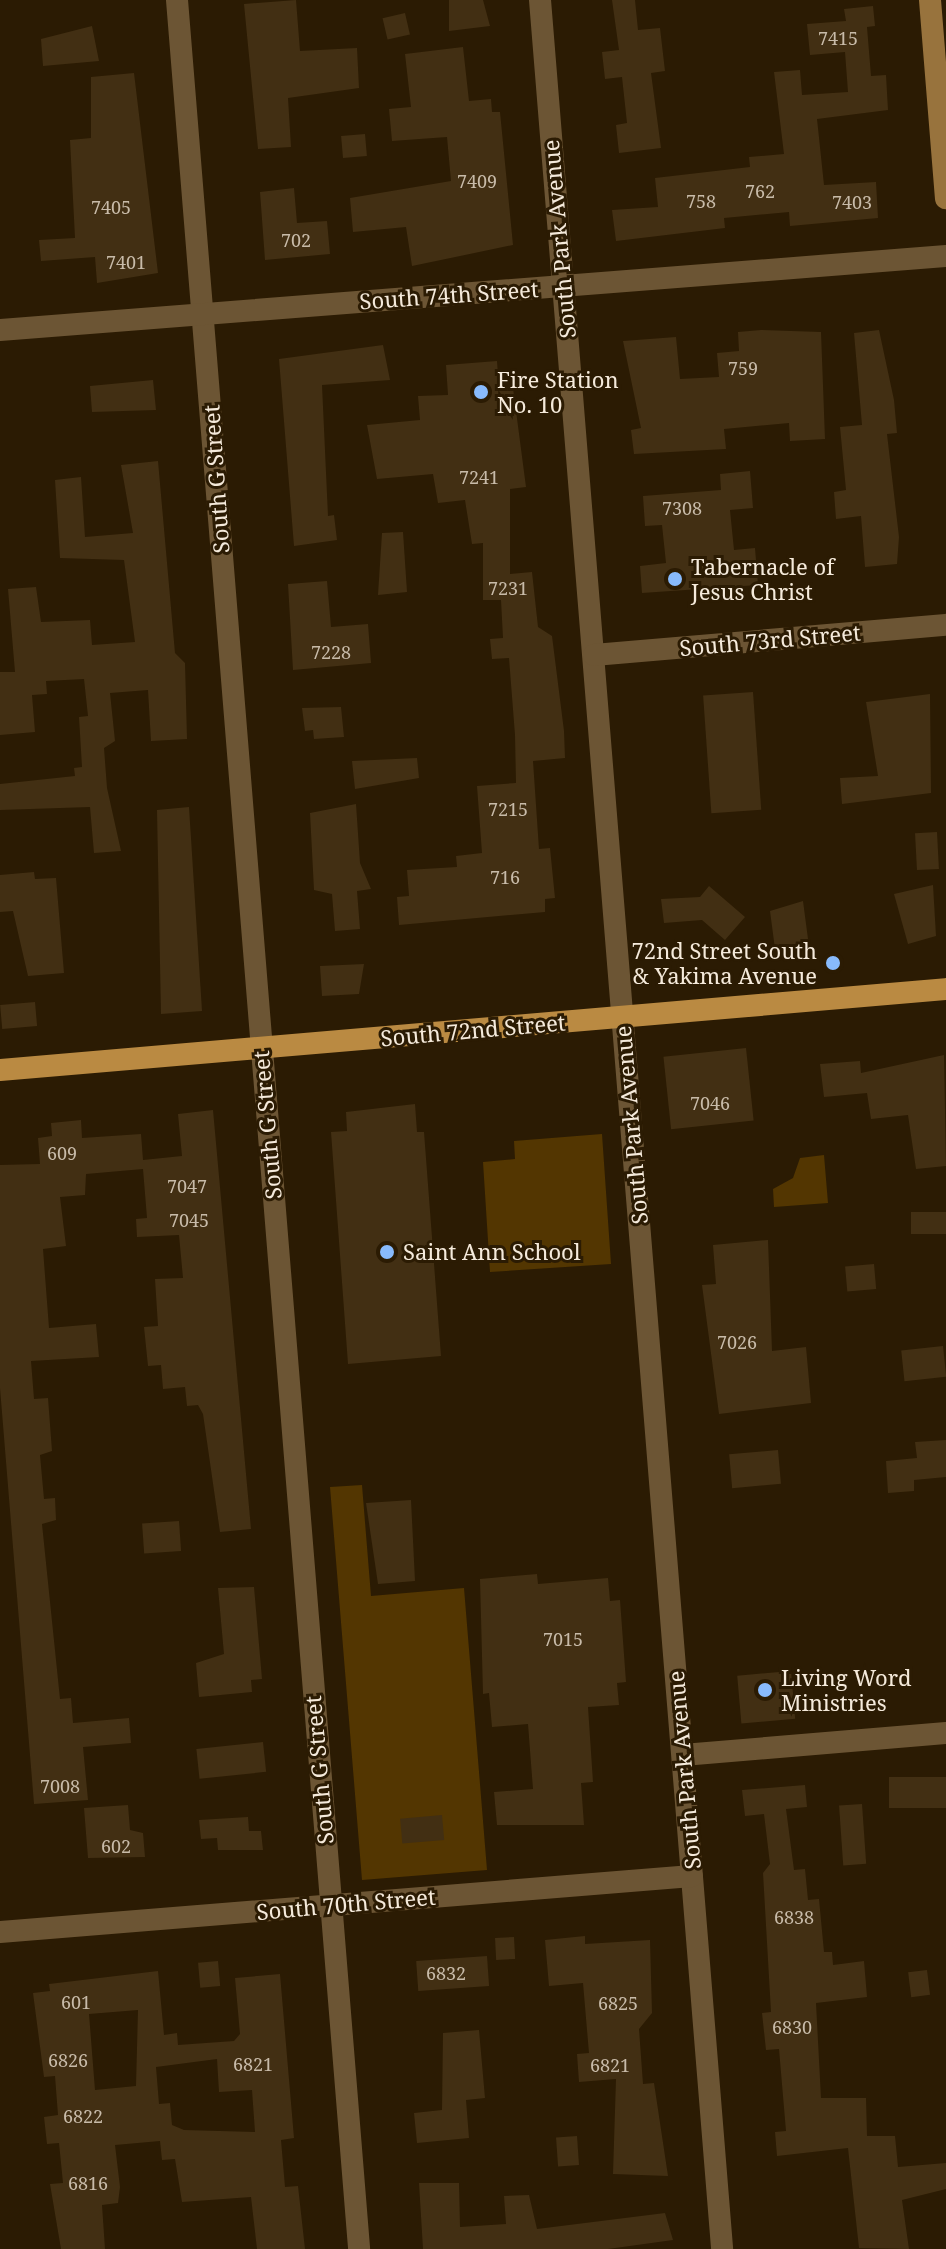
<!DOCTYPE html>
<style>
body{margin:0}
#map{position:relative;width:946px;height:2249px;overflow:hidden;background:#2b1b03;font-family:"Noto Serif",serif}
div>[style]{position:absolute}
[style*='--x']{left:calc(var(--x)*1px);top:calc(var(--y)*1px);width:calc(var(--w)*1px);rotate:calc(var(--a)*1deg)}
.green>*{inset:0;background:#533601}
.building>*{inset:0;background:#422f13;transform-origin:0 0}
.minor>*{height:22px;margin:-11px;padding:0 11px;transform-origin:11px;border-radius:11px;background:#6c5534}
.secondary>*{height:22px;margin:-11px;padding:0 11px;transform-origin:11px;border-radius:11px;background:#98733d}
.primary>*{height:22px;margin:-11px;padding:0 11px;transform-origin:11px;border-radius:11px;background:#ba8a42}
.dots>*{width:22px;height:22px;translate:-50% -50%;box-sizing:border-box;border:4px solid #2b1b03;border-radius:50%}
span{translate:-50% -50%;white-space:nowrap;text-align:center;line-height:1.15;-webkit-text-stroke:6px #2b1b03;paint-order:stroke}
.number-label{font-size:18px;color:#c8bba9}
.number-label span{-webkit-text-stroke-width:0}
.street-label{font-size:22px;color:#f5eadb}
.poi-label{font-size:22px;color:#f5eadb}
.left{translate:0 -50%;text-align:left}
.right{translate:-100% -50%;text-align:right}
</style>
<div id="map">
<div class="green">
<div style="clip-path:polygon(602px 1134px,611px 1264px,490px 1272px,483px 1162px,515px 1159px,514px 1141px)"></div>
<div style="clip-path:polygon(824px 1155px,828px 1203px,774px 1207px,773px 1189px,793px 1178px,800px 1158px)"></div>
<div style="clip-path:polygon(362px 1485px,371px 1596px,464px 1588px,487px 1870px,362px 1880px,330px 1487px)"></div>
</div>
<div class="building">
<div style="clip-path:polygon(296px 0,300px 51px,357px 48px,359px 88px,288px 98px,291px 147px,258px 149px,244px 4px)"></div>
<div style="clip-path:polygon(449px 0,483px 0,490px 26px,449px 31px)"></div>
<div style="clip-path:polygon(612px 0,635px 0,638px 30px,660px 28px,665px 71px,651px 73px,661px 148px,619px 153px,616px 125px,627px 123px,622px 77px,605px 79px,602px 52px,619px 50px)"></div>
<div style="clip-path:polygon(873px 6px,875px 26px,867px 27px,871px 76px,886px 75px,888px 110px,817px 119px,824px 185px,876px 182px,878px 218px,790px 226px,789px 212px,724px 218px,725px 228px,616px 241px,612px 210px,658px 207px,655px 178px,750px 167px,749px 157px,784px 154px,774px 72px,800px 70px,802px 95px,848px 92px,845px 52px,810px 55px,807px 24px,846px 21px,844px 9px)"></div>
<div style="left:405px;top:13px;width:22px;height:23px;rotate:77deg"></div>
<div style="clip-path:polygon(92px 26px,99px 61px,43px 66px,41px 39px)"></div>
<div style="clip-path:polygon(463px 47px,469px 101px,491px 99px,492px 112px,500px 112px,513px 245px,412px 266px,406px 227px,353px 232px,350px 198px,451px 181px,447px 137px,392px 141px,389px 109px,411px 107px,405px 54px)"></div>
<div style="clip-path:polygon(134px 73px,158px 273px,97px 283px,95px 257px,41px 261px,39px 240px,75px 238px,70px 140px,91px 138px,91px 77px)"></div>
<div style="left:365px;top:134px;width:22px;height:24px;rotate:85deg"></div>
<div style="clip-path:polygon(294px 188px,297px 223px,327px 221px,330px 254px,265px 260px,260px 192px)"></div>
<div style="clip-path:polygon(761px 330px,821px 332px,825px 439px,790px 441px,789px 423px,724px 429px,726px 449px,634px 454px,631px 430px,641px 428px,623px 341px,676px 337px,680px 379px,719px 377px,717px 353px,739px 351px,738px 332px)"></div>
<div style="clip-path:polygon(879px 330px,894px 400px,897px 433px,887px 434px,899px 537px,897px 564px,865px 567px,861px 516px,836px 519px,834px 492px,846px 490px,840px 427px,862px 425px,854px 333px)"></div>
<div style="clip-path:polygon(383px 345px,390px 380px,322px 385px,328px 516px,334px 515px,337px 540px,294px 546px,279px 359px)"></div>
<div style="clip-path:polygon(497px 361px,499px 389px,513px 388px,526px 487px,510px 489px,510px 574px,532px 572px,538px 627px,552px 636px,564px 731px,565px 758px,533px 761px,539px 849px,550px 848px,555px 898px,545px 899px,545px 912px,399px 925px,397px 897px,409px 896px,407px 870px,457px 867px,456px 856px,482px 853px,477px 786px,516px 783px,515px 735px,509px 658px,492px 659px,490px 639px,503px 638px,501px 600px,483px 600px,483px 543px,472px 544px,465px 500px,438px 503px,433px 474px,377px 479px,367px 425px,420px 420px,418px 396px,448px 395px,446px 365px)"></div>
<div style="clip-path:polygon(153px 380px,156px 410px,92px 412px,90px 386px)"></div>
<div style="clip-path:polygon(158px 461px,175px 653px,185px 663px,187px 739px,151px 741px,148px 690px,110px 693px,115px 741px,104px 748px,107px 788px,121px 851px,94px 853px,90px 807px,0 810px,0 784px,75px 776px,74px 768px,82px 767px,79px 717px,88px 716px,84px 679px,46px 681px,47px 694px,32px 695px,35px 732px,0 735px,0 672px,15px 672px,8px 589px,36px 587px,41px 622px,90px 620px,92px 645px,135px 642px,124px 560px,60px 558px,55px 480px,81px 477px,85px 537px,133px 533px,121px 465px)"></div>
<div style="clip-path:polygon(750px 471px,753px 508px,730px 510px,734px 550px,755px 548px,758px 585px,642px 593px,640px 566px,666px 563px,662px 525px,645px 526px,643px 496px,721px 490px,720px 474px)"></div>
<div style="clip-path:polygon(403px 532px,407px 592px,378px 595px,382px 533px)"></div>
<div style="clip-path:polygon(327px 581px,331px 627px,368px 624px,371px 663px,293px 670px,288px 584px)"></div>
<div style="left:753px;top:692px;width:118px;height:50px;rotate:86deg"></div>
<div style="clip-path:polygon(930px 694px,931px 793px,842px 804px,840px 778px,878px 776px,866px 702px)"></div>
<div style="clip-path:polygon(341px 707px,344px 737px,314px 739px,313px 730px,305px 731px,302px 708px)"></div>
<div style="clip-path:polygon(417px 758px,419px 778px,355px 789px,352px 761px)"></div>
<div style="clip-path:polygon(356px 804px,360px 863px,371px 889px,357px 891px,360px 929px,335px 931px,332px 894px,314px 890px,310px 813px)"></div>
<div style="clip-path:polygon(189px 807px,202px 1011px,161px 1014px,157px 810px)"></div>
<div style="left:937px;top:832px;width:37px;height:22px;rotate:87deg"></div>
<div style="clip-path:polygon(34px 872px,35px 879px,56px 878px,64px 973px,28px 976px,13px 911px,0 912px,0 875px)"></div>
<div style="clip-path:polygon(933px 885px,936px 936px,908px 944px,894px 894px)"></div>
<div style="clip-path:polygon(709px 886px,745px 917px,725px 940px,702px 920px,664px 923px,661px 899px,700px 897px)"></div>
<div style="clip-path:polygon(803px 901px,810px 954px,787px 957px,786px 948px,775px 949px,770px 911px)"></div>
<div style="clip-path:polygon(364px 964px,359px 994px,322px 996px,320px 966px)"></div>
<div style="left:35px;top:1002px;width:24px;height:35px;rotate:85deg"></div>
<div style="left:746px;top:1048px;width:73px;height:83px;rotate:84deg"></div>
<div style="clip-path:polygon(944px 1055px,946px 1166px,916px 1169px,908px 1115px,871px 1119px,867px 1093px,824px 1097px,820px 1064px,860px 1061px,861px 1073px)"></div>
<div style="clip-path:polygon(415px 1104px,417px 1132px,424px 1132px,441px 1356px,348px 1364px,331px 1132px,347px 1131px,346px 1112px)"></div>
<div style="clip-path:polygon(213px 1110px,251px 1529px,220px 1532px,203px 1414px,198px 1405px,187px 1406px,185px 1387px,163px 1389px,161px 1365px,148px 1366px,144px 1327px,158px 1326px,155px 1279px,183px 1278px,179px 1235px,137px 1237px,136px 1219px,147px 1218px,143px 1169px,86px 1174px,85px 1195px,60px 1197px,66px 1246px,43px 1249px,49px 1328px,96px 1324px,99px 1357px,31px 1361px,34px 1399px,48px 1398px,52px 1451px,40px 1455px,44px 1499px,55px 1498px,56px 1520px,42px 1524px,60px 1699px,71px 1698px,73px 1723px,129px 1718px,131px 1743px,83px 1747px,88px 1800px,34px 1804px,0 1388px,0 1165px,40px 1164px,38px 1138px,52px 1136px,51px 1123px,81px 1120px,82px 1138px,141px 1134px,143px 1160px,182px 1156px,178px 1114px)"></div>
<div style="left:946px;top:1212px;width:22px;height:35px;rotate:90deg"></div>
<div style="clip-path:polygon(768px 1240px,772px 1351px,806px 1347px,811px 1403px,719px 1414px,702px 1285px,716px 1284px,713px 1245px)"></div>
<div style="left:874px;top:1264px;width:25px;height:29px;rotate:85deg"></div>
<div style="left:943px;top:1346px;width:31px;height:42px;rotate:84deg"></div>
<div style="clip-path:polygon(946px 1440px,946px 1477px,914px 1480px,914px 1491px,888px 1493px,886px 1461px,917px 1458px,915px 1442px)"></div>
<div style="left:778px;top:1450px;width:34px;height:49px;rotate:85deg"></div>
<div style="clip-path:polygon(411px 1500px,415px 1581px,378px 1584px,366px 1503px)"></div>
<div style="left:179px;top:1521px;width:30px;height:37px;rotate:86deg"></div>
<div style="clip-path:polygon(537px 1574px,538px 1584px,608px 1578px,610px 1601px,620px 1600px,626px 1682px,617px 1683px,619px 1705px,588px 1707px,593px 1782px,581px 1783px,584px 1825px,497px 1825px,494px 1792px,533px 1789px,528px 1724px,492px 1727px,489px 1693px,483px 1694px,480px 1579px)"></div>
<div style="clip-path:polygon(254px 1587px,262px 1679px,251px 1680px,252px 1692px,199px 1697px,196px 1663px,224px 1654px,218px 1588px)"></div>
<div style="left:791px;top:1671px;width:48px;height:54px;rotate:85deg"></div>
<div style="left:263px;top:1742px;width:30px;height:67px;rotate:84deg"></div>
<div style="left:946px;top:1777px;width:31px;height:57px;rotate:90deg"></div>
<div style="clip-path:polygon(805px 1785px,807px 1807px,786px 1809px,794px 1870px,805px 1869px,808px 1900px,819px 1899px,824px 1952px,832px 1952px,833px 1965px,864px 1961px,867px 1997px,816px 2003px,821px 2098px,866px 2098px,867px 2136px,895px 2136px,898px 2167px,946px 2163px,946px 2189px,902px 2200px,909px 2249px,859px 2248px,848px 2148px,777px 2156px,775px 2132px,786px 2131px,779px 2049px,766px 2050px,762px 2013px,771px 2012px,763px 1873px,770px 1864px,764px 1814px,745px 1816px,742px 1790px)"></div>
<div style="left:862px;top:1804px;width:60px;height:23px;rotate:86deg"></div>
<div style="clip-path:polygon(128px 1805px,130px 1830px,143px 1833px,145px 1857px,88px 1858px,84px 1808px)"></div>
<div style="left:442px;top:1815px;width:25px;height:42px;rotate:85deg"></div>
<div style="clip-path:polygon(248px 1817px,249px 1831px,261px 1831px,263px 1850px,218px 1850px,217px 1838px,201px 1839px,199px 1820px)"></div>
<div style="clip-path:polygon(585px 1936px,585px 1944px,650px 1940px,652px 2013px,639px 2029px,643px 2084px,654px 2083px,668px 2176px,613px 2174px,616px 2079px,579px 2082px,577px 2054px,589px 2053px,583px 1983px,549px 1986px,545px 1940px)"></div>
<div style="left:514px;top:1937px;width:22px;height:19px;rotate:87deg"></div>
<div style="left:487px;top:1956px;width:30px;height:71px;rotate:86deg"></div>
<div style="left:218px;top:1961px;width:25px;height:20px;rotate:85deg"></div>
<div style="left:927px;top:1970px;width:25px;height:19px;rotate:83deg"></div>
<div style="clip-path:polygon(evenodd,158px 1971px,164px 2035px,177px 2033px,178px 2045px,234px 2041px,240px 2034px,235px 1978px,280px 1974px,294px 2138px,281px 2140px,285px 2187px,298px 2186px,305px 2249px,257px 2249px,251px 2197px,182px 2202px,175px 2159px,162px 2160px,160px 2141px,115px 2145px,120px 2187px,118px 2203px,102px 2205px,105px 2249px,61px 2249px,50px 2184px,63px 2183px,59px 2143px,47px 2144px,44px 2117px,58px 2115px,55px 2076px,44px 2077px,33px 1993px,50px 1991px,49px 1984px,158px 1971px,138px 2010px,136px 2086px,95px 2090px,89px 2014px,138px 2010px,158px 1971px,217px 2059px,219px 2092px,252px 2090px,255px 2132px,184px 2130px,172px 2125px,170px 2103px,159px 2104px,156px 2067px,217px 2059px)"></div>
<div style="clip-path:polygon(479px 2030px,485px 2098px,466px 2100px,469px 2138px,417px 2143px,414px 2113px,442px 2110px,443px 2033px)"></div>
<div style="left:577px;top:2136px;width:29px;height:21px;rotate:86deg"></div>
<div style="clip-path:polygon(419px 2183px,459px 2183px,460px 2227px,506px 2224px,504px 2196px,529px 2195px,537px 2229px,665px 2213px,673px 2240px,608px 2249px,423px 2249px)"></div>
</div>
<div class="minor">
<div style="--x:177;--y:0;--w:2256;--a:85.37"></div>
<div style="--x:540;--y:0;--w:2256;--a:85.37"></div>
<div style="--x:0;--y:330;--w:949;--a:-4.47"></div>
<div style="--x:594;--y:655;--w:353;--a:-4.9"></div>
<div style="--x:683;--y:1755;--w:264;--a:-4.8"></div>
<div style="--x:0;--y:1932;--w:694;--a:-4.63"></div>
</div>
<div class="secondary">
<div style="--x:930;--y:0;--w:199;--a:85.4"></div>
</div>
<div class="primary">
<div style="--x:0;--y:1070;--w:949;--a:-4.89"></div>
</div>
<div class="dots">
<div style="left:481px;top:392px;background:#88bafc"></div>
<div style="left:675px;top:579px;background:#88bafc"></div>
<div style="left:833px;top:963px;background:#88bafc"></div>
<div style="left:387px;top:1252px;background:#88bafc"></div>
<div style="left:765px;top:1690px;background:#88bafc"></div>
</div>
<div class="number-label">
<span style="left:838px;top:38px">7415</span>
<span style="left:477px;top:181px">7409</span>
<span style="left:760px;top:191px">762</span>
<span style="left:701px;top:201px">758</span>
<span style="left:852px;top:202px">7403</span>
<span style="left:111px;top:207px">7405</span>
<span style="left:296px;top:240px">702</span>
<span style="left:126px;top:262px">7401</span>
<span style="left:743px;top:368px">759</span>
<span style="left:479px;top:477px">7241</span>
<span style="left:682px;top:508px">7308</span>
<span style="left:508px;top:588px">7231</span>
<span style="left:331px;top:652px">7228</span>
<span style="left:508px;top:809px">7215</span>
<span style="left:505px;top:877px">716</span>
<span style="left:710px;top:1103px">7046</span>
<span style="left:62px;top:1153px">609</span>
<span style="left:187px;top:1186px">7047</span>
<span style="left:189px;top:1220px">7045</span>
<span style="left:737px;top:1342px">7026</span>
<span style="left:563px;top:1639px">7015</span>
<span style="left:60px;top:1786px">7008</span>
<span style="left:116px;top:1846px">602</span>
<span style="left:794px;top:1917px">6838</span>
<span style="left:446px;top:1973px">6832</span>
<span style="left:76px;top:2002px">601</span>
<span style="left:618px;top:2003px">6825</span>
<span style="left:792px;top:2027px">6830</span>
<span style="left:68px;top:2060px">6826</span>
<span style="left:253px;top:2064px">6821</span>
<span style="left:610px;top:2065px">6821</span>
<span style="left:83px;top:2116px">6822</span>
<span style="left:88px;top:2183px">6816</span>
</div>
<div class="street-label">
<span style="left:559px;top:239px;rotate:-95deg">South Park Avenue</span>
<span style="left:449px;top:295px;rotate:-4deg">South 74th Street</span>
<span style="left:216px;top:479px;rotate:-94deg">South G Street</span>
<span style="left:770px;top:640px;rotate:-5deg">South 73rd Street</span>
<span style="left:473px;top:1030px;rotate:-5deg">South 72nd Street</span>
<span style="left:267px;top:1125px;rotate:-95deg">South G Street</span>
<span style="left:631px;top:1125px;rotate:-95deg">South Park Avenue</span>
<span style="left:319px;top:1770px;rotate:-95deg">South G Street</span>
<span style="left:684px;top:1770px;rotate:-95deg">South Park Avenue</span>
<span style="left:346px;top:1904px;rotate:-5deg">South 70th Street</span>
</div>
<div class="poi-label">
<span class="left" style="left:497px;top:392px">Fire Station<br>No. 10</span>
<span class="left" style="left:691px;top:579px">Tabernacle of<br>Jesus Christ</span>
<span class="right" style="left:817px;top:963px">72nd Street South<br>&amp; Yakima Avenue</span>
<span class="left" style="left:403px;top:1252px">Saint Ann School</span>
<span class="left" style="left:781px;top:1690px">Living Word<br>Ministries</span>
</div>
</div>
